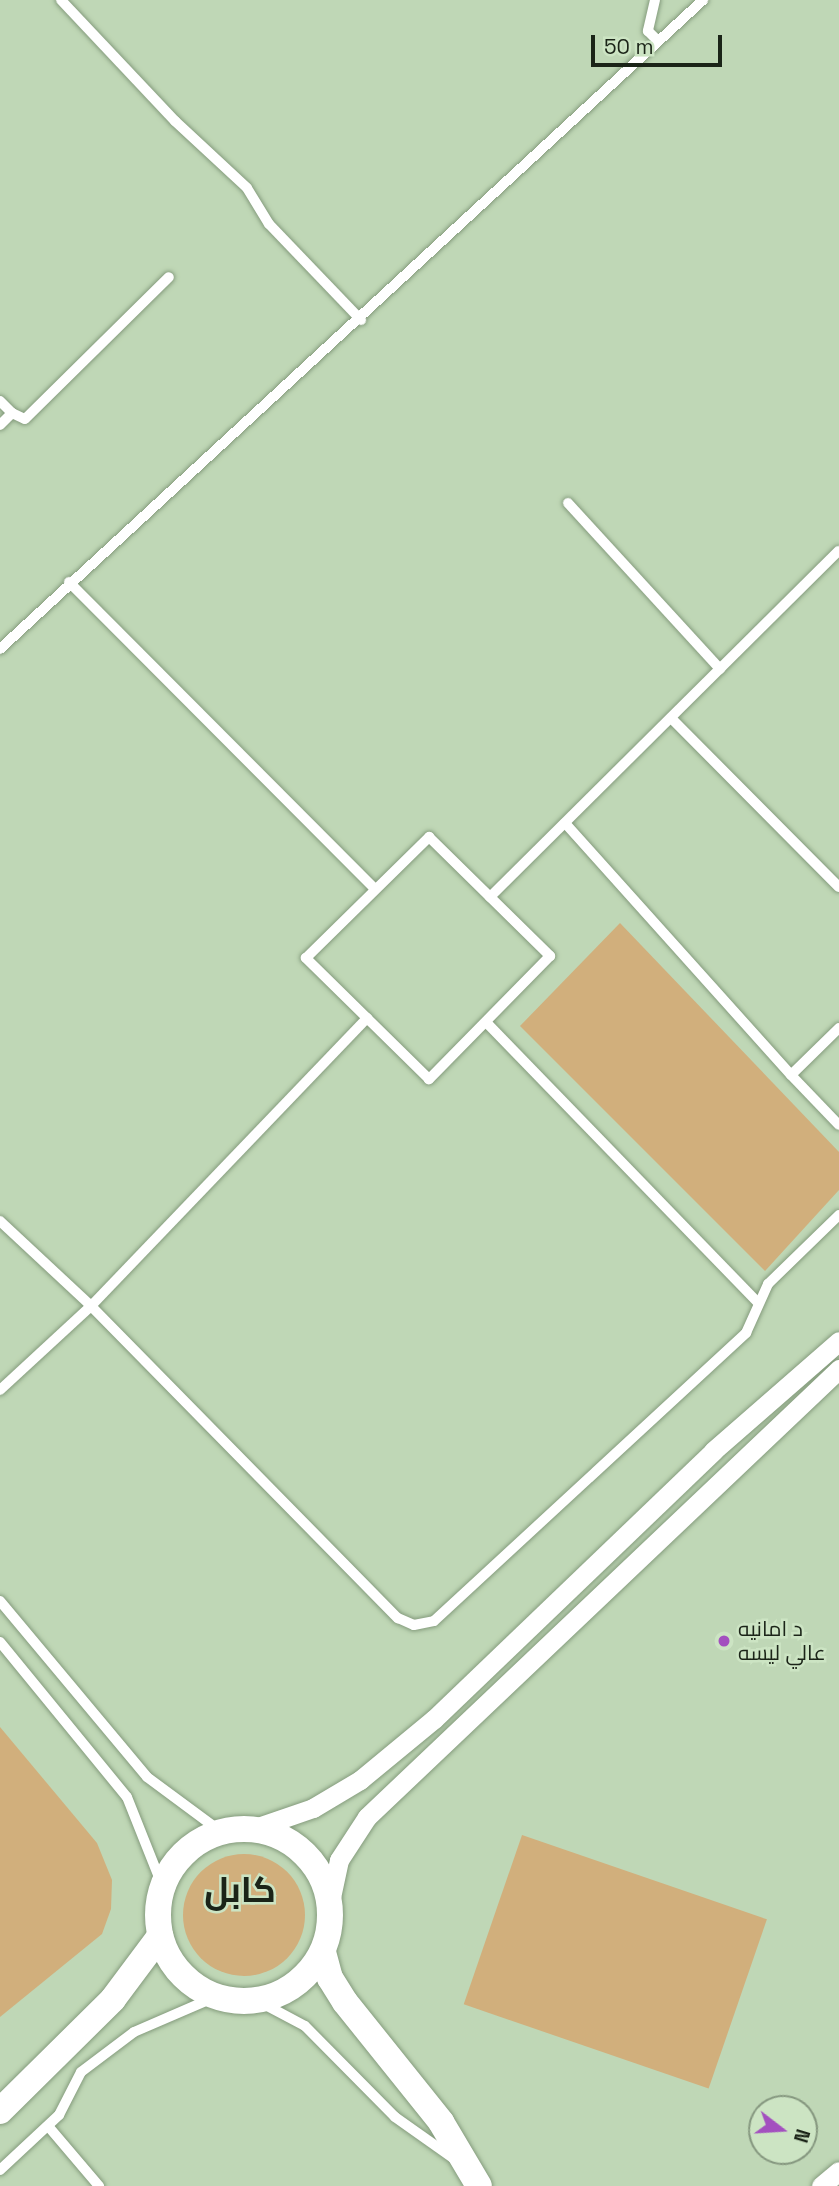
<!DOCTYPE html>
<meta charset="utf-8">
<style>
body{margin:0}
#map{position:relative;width:839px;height:2186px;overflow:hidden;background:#bfd7b6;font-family:"Space Grotesk",Cairo,sans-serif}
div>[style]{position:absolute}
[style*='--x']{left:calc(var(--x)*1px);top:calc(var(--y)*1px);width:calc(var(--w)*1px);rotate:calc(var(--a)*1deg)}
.green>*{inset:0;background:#d1af7c;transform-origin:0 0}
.round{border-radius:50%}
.roads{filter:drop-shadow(0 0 2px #859c7d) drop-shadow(0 0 2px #859c7d)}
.lane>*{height:10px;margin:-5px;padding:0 5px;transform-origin:5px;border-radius:5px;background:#fff}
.street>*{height:19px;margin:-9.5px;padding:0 9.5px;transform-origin:9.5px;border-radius:9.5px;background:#fff}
.secondary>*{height:26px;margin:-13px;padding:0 13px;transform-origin:13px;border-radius:13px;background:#fff}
.secondary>.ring{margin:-13px;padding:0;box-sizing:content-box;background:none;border:26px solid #fff;border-radius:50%}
.dots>*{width:19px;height:19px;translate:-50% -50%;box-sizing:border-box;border:4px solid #cce4c3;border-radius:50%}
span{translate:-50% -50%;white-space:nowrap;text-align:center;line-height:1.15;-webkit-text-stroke:5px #cce4c3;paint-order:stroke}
.poi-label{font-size:21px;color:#1b2418}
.left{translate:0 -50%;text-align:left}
.town-label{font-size:35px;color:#1b2418;font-weight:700}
.north{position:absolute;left:748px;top:2095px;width:70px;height:70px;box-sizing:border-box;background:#cce4c3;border:2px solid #85977f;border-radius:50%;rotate:107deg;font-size:19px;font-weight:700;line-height:28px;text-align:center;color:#1b2418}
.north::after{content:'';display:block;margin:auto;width:24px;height:32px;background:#a350bf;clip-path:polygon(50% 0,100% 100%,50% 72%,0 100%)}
.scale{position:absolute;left:591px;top:35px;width:131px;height:32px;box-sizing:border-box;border:4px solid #1b2418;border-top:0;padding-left:9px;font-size:21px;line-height:24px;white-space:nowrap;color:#1b2418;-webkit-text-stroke:5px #cce4c3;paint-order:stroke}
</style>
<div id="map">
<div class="green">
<div style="clip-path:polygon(620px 923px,839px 1152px,839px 1190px,765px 1271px,520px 1026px)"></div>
<div style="clip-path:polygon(0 1727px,97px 1843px,112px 1880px,111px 1909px,102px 1934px,0 2017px)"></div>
<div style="left:522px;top:1835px;width:259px;height:179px;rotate:19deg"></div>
<div class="round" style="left:183px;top:1854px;width:122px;height:122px"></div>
</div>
<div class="roads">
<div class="lane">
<div style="--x:61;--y:0;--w:166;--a:46.7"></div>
<div style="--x:175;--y:121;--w:98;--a:42.9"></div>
<div style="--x:247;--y:188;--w:42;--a:58.6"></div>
<div style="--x:269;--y:224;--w:133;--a:46.2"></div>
<div style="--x:655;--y:0;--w:32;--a:103"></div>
<div style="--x:648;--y:31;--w:14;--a:45"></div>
<div style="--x:0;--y:401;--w:17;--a:45"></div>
<div style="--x:0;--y:425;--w:17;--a:-45"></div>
<div style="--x:12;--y:413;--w:14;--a:25"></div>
<div style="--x:25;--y:419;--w:202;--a:-44.6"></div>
<div style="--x:568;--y:503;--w:225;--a:47.5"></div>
<div style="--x:69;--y:582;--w:431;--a:45.1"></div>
<div style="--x:0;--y:649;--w:957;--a:-42.71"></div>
<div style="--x:671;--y:718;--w:238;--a:45.2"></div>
<div style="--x:565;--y:823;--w:338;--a:48.1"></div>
<div style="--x:429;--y:837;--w:170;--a:44.5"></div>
<div style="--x:550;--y:956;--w:173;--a:134.5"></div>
<div style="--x:429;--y:1079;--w:173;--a:-135.5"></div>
<div style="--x:306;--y:958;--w:173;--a:-44.5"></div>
<div style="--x:490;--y:897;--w:491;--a:-44.8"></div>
<div style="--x:486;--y:1022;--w:391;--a:45.9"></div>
<div style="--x:839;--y:1028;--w:67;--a:135.6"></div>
<div style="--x:791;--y:1075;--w:69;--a:46.2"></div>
<div style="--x:0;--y:1221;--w:125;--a:43"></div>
<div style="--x:91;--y:1306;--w:438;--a:45.5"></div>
<div style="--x:398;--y:1618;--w:17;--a:24"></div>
<div style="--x:414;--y:1625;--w:20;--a:-11"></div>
<div style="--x:434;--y:1621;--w:425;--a:-42.7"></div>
<div style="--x:746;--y:1333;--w:54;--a:-65.8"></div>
<div style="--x:768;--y:1284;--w:99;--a:-44.2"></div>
<div style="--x:0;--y:1390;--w:124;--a:-42.7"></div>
<div style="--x:91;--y:1306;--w:399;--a:-46.2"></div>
<div style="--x:0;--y:1601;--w:229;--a:50.1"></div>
<div style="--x:147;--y:1777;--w:91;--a:36.5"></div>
<div style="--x:0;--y:1642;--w:200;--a:50.7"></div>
<div style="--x:127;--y:1797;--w:95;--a:68.3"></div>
<div style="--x:258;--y:2001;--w:53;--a:28"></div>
<div style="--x:305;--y:2026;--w:128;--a:45.3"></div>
<div style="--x:395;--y:2117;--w:71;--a:35.3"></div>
<div style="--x:48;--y:2126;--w:79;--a:49.6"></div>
<div style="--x:0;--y:2170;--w:81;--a:-43"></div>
<div style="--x:59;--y:2115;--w:48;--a:-62.9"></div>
<div style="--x:81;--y:2072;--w:66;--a:-37"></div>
<div style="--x:134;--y:2032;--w:88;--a:-23.4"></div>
</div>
<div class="street">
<div style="--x:255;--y:1828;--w:61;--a:-19"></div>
<div style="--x:313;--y:1808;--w:55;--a:-30.8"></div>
<div style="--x:360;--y:1780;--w:96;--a:-39.5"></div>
<div style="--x:434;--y:1719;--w:387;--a:-43.8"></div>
<div style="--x:713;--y:1451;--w:167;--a:-41.1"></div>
<div style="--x:330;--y:1902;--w:43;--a:-77.9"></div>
<div style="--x:339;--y:1860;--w:51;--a:-56.9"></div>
<div style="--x:367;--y:1817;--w:651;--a:-43.51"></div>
<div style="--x:821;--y:2186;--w:23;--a:-40"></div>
</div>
<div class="secondary">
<div class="ring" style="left:158px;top:1829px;width:146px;height:146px"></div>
<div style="--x:323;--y:1952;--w:27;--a:75"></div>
<div style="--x:330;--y:1978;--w:28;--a:58"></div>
<div style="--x:345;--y:2002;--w:154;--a:51.3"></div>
<div style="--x:441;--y:2122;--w:74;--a:59.3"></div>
<div style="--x:0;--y:2111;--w:159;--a:-44.7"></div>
<div style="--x:113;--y:1999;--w:79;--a:-53.3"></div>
</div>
</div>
<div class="dots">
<div style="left:724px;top:1641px;background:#a350bf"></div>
</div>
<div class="poi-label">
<span class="left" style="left:738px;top:1641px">د امانیه<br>عالي لیسه</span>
</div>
<div class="town-label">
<span style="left:240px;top:1890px">کابل</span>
</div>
<div class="north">N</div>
<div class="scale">50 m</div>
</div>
